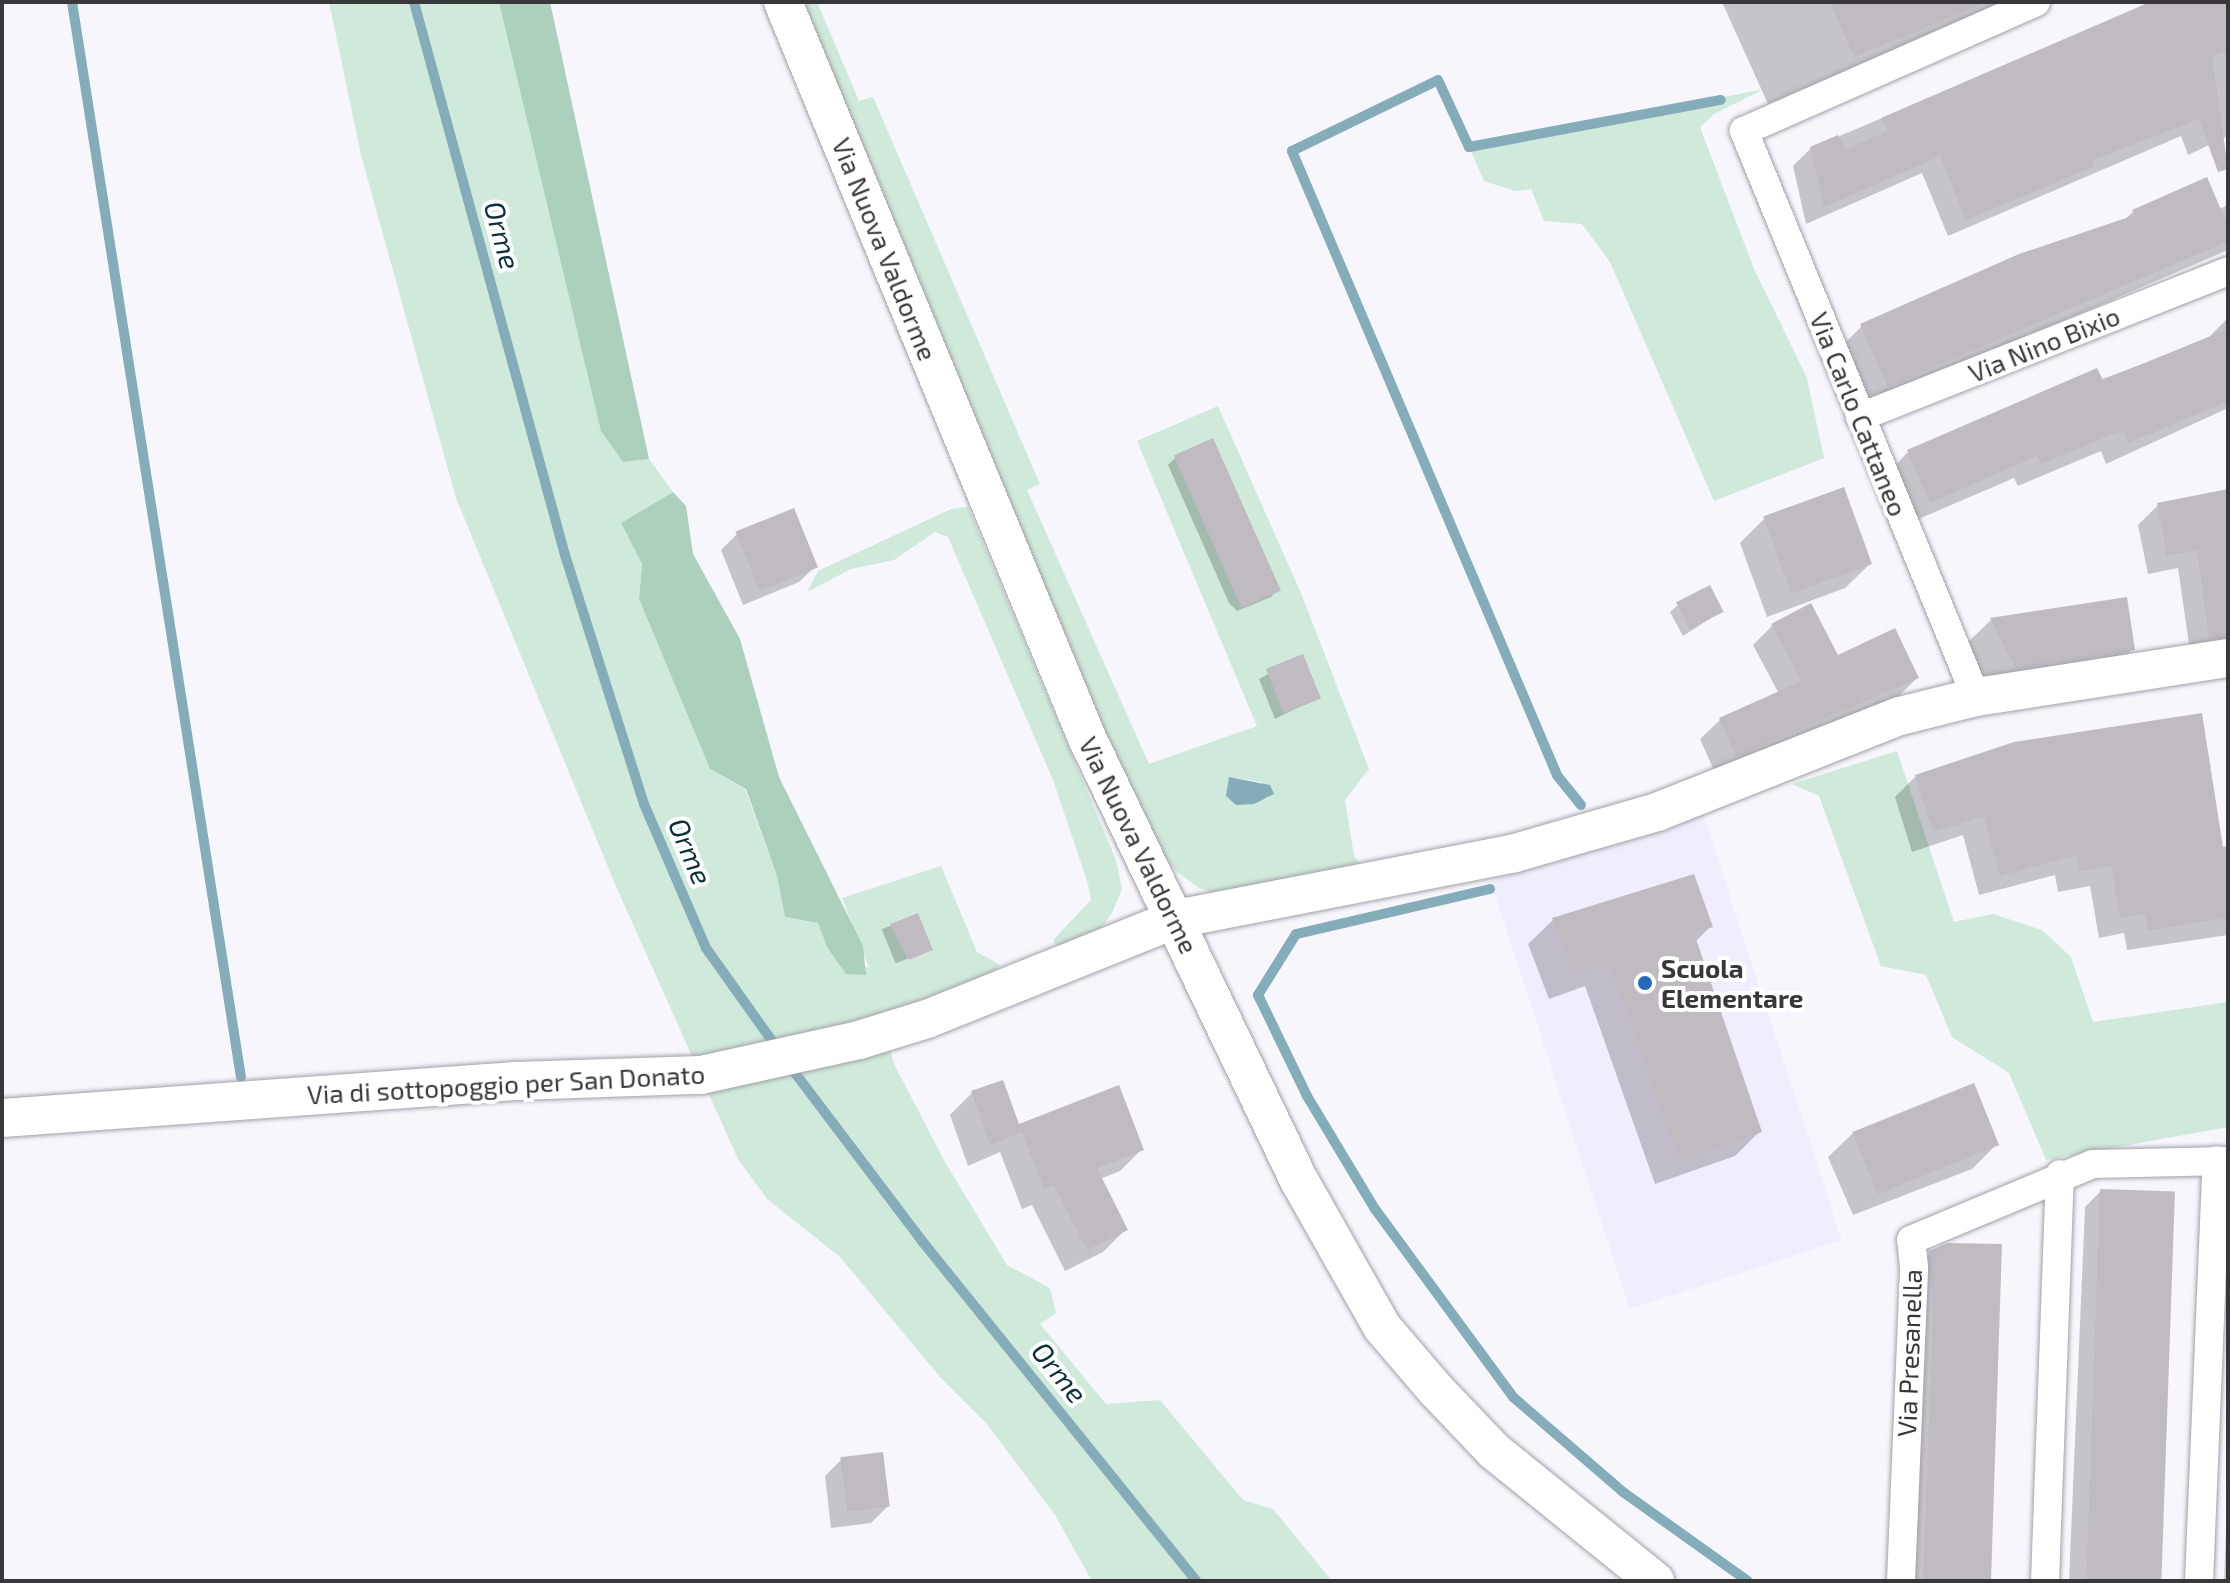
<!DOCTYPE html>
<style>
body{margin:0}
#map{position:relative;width:2230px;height:1583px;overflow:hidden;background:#f7f6fd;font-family:"Exo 2",sans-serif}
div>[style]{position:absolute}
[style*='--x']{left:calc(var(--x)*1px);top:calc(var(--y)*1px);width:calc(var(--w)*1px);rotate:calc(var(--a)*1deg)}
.built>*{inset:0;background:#f0edfc;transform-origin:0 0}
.green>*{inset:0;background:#cfe9da}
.forest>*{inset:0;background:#add0bd}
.water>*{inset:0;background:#85acb9}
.shadow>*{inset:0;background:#0003;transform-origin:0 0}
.stream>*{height:10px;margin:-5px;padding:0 5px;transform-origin:5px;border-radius:5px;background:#85acb9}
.building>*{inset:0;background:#bfbbc1;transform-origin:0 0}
.roads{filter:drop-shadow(0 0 2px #a1a0a7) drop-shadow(0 0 2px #a1a0a7)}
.street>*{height:28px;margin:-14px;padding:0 14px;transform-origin:14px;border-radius:14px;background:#fff}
.secondary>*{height:38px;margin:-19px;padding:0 19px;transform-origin:19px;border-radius:19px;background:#fff}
.dots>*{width:22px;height:22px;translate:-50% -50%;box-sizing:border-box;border:4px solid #fff;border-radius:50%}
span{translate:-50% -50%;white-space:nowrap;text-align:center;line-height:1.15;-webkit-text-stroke:8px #fff;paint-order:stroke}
.street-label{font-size:26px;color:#38383a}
.poi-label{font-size:26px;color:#38383a;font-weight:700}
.left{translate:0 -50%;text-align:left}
.water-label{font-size:28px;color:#09303a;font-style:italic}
.frame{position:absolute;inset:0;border:4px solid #38383a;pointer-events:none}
</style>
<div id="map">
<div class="built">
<div style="left:1703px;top:813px;width:449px;height:223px;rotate:72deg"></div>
</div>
<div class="green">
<div style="clip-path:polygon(evenodd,329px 2px,499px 2px,623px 462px,649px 459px,673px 492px,621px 523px,642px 564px,639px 599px,710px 769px,745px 789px,777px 876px,785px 917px,818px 923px,827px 947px,869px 968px,842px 898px,941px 866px,977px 952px,1000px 965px,976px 987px,842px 1025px,885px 1032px,894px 1064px,945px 1162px,1007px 1265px,1050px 1288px,1056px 1313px,1040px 1324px,1106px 1404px,1160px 1400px,1243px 1500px,1273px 1509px,1332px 1581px,1092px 1581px,1055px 1515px,987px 1424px,941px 1378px,840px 1257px,767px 1199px,738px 1159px,615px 884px,456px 498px,361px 155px,329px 2px,918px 913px,933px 950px,909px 960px,890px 924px,918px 913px)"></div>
<div style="clip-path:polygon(evenodd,783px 2px,817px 2px,859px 101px,873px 97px,1040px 484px,1027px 490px,1149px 764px,1257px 726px,1137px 441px,1218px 406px,1301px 593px,1369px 769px,1345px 800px,1354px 856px,1373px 879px,1226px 896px,1199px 888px,1177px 872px,1106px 782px,783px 2px,1229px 777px,1262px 782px,1269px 798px,1236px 805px,1229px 777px)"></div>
<div style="clip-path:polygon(1764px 89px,1714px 114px,1700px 127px,1754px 269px,1807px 378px,1824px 458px,1714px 501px,1610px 262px,1582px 224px,1544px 221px,1531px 189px,1515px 191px,1484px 181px,1469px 147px)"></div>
<div style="clip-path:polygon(968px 507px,1116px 860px,1122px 889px,1112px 913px,1094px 939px,1062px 953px,1053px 940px,1091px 900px,1088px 884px,1053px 780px,948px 537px,935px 532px,894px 560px,851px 569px,807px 592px,818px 571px,951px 509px)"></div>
<div style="clip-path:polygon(1897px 751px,1954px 922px,1993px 914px,2042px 930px,2071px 957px,2093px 1022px,2228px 1002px,2228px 1127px,2046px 1160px,2009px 1073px,1952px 1037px,1926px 975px,1881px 966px,1819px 796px,1792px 784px)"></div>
</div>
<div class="forest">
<div style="clip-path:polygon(499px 2px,550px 2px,649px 459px,623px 462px,601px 431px)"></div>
<div style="clip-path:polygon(673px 492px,686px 506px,693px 554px,740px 639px,779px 777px,863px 946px,866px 975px,846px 974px,827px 947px,818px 923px,785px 917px,777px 876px,746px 789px,710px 769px,639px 599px,642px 564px,621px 523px)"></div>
</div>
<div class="water">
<div style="clip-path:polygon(1229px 777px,1270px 785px,1274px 794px,1254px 804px,1236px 805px,1226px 796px)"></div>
</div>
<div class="shadow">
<div style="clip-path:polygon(1722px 2px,2008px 2px,1768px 104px)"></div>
<div style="clip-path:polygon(2158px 2px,2228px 2px,2228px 136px,2188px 155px,2181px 136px,1948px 236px,1922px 173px,1806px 224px,1793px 166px,1811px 148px)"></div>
<div style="clip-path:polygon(2206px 179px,2219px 209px,2228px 205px,2228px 250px,1870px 404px,1844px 344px,1862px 326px,2123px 221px,2133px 212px)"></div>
<div style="clip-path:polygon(2228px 318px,2228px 408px,2106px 464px,2101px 451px,2018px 486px,2014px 478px,1907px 524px,1886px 475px,1908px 452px,2206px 340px)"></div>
<div style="clip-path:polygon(1176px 457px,1278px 589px,1271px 597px,1237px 611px,1229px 603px,1168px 465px)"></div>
<div style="clip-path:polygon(2228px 491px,2228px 646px,2190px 651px,2178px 568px,2148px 574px,2138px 525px,2158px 505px)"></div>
<div style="clip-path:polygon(1764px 519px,1870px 564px,1845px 588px,1767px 617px,1740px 543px)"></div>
<div style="clip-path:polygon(737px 534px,816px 566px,799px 582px,743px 605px,721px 550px)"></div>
<div style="clip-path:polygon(2126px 599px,2133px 649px,2108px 674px,1991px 692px,1966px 644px,1991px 620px)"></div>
<div style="clip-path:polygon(1678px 605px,1722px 611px,1683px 636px,1670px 612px)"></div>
<div style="clip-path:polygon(1772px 626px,1837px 658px,1917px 678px,1897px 698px,1716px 775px,1700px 739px,1720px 720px,1779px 694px,1753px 645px)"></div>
<div style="clip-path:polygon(1302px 656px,1319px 697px,1275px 719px,1259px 679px)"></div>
<div style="clip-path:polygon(1916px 776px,2228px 848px,2228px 935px,2127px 950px,2124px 933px,2099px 938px,2090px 886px,2058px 892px,2055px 875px,1979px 895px,1963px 835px,1912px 852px,1895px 797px)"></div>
<div style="left:917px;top:915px;width:37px;height:38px;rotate:68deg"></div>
<div style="clip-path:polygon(1553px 920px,1711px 926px,1695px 942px,1759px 1132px,1735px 1156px,1655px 1184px,1585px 986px,1549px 999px,1528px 944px)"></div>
<div style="clip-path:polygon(972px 1093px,1018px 1127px,1142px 1149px,1120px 1171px,1100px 1179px,1125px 1230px,1103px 1252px,1065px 1271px,1032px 1205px,1022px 1209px,1000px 1152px,968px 1166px,950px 1115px)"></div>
<div style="clip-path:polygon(1853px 1133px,1996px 1145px,1972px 1169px,1853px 1215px,1828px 1157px)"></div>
<div style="clip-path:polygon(2101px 1191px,2156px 1581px,2069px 1581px,2085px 1207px)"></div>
<div style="clip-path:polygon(1930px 1252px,1989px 1581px,1908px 1581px,1914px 1269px)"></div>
<div style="clip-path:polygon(841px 1460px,888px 1506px,871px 1523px,831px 1528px,825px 1476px)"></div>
<div style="clip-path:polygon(2228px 1479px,2228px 1581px,2224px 1581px)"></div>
</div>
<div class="stream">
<div style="--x:72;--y:2;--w:1088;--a:81.07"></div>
<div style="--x:414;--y:2;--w:573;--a:74.73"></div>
<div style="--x:565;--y:555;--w:261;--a:72.4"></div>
<div style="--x:644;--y:804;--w:157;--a:66.7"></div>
<div style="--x:706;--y:948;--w:123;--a:54.6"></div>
<div style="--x:1581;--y:805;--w:38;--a:-129"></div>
<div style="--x:1557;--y:775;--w:678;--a:-113.01"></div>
<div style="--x:1292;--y:151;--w:162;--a:-25.9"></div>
<div style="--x:1438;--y:80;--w:74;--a:65.2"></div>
<div style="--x:1469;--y:147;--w:256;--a:-10.6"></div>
<div style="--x:1490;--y:889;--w:199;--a:166.9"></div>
<div style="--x:1296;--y:934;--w:72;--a:121.9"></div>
<div style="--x:1258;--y:995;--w:112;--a:64.1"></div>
<div style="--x:1307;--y:1096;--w:132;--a:59"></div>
<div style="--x:1375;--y:1209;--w:233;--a:53.7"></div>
<div style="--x:1513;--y:1397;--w:145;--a:40.8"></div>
<div style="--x:1623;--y:1492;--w:153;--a:35.5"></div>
<div style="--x:789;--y:1065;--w:221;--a:52.9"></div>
<div style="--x:922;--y:1241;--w:437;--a:51.1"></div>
</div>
<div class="building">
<div style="clip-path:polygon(1830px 2px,1985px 2px,1985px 3px,1854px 57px)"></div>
<div style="clip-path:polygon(2150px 2px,2228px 2px,2228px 50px,2212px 56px,2228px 169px,2218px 172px,2199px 119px,2093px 160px,2095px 166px,1966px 220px,1940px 156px,1824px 207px,1810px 147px,1838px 135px,1845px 150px,1887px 131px,1881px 118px)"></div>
<div style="clip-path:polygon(2207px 177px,2228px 226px,2228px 241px,1888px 387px,1860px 324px,2019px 254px,2135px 215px,2132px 210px)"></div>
<div style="clip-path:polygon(2228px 329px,2228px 401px,2128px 443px,2123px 430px,2041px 464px,2037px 456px,1930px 503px,1907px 450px,2097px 368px,2103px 380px)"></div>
<div style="left:1213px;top:438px;width:167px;height:43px;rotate:66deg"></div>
<div style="left:1844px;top:487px;width:82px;height:86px;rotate:70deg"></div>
<div style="clip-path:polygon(2228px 489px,2228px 637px,2209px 639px,2197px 550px,2167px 556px,2157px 503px)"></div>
<div style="left:794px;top:508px;width:64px;height:63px;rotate:68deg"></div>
<div style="left:1710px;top:585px;width:30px;height:38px;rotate:63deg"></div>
<div style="clip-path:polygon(2127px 597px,2135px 650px,2016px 669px,1990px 618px)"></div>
<div style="clip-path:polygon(1811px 603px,1838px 655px,1895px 628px,1919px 678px,1736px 757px,1719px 718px,1802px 681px,1771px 624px)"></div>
<div style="left:1303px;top:654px;width:48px;height:40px;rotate:68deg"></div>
<div style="clip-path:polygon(2202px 713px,2223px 847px,2228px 846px,2228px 918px,2148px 930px,2145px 913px,2120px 918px,2111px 866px,2079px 871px,2076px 855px,2000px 876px,1984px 816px,1933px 832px,1915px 775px,2014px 742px)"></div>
<div style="clip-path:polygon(1694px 874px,1713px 927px,1694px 933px,1762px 1132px,1679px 1161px,1609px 963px,1573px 975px,1552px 918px)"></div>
<div style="clip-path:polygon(918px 913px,933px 950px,909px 960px,890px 924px)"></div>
<div style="clip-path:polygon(1003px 1080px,1019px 1124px,1119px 1085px,1144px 1150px,1097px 1168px,1128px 1230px,1087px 1250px,1054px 1185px,1044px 1189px,1022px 1132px,990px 1145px,971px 1091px)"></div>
<div style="left:1974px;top:1083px;width:67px;height:131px;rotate:68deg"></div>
<div style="left:2100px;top:1189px;width:75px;height:392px;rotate:2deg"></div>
<div style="clip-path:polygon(1948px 1243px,2002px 1244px,1991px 1581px,1923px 1579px,1933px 1313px,1929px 1251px)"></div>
<div style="left:883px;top:1452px;width:55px;height:43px;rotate:83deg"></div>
</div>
<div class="roads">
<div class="street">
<div style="--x:1860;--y:417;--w:396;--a:-21.6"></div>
<div style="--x:1976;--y:697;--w:612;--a:-112.29"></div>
<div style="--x:1744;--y:131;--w:319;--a:-23.8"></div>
<div style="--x:1901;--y:1581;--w:314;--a:-87.6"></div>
<div style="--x:1914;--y:1267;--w:27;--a:-96"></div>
<div style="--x:1911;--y:1240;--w:197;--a:-22.7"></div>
<div style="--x:2093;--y:1164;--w:135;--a:-1.3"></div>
<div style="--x:2045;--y:1581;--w:407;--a:-87.9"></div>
<div style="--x:2199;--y:1581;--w:421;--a:-87.6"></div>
</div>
<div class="secondary">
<div style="--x:783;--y:2;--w:799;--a:67.55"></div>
<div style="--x:1088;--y:740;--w:490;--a:64.4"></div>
<div style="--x:1300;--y:1182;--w:167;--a:60.5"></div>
<div style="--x:1382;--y:1327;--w:83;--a:49.4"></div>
<div style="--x:1436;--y:1390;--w:84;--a:46.4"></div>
<div style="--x:1494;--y:1451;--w:207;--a:38.9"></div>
<div style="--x:2;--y:1118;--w:515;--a:-4.12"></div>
<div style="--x:516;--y:1081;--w:185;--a:-1.9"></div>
<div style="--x:701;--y:1075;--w:162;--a:-12.5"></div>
<div style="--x:859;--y:1040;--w:71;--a:-17.2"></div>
<div style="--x:927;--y:1019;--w:268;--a:-21.9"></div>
<div style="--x:1176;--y:919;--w:345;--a:-11"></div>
<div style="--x:1515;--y:853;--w:148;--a:-16.1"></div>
<div style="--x:1657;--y:812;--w:261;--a:-21.6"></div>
<div style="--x:1900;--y:716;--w:78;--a:-14"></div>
<div style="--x:1976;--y:697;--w:255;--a:-8.8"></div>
</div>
</div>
<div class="dots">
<div style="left:1645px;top:983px;background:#2669bb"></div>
</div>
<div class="street-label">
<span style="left:885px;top:249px;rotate:68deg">Via Nuova Valdorme</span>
<span style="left:2044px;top:344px;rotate:-22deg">Via Nino Bixio</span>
<span style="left:1859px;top:414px;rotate:68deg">Via Carlo Cattaneo</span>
<span style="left:1139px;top:845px;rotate:64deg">Via Nuova Valdorme</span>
<span style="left:506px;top:1084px;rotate:-3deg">Via di sottopoggio per San Donato</span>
<span style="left:1909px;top:1353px;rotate:-88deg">Via Presanella</span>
</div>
<div class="poi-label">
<span class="left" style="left:1661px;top:983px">Scuola<br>Elementare</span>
</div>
<div class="water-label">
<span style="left:503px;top:235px;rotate:75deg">Orme</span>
<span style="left:691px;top:851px;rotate:67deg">Orme</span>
<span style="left:1060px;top:1372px;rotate:51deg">Orme</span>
</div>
<div class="frame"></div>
</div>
